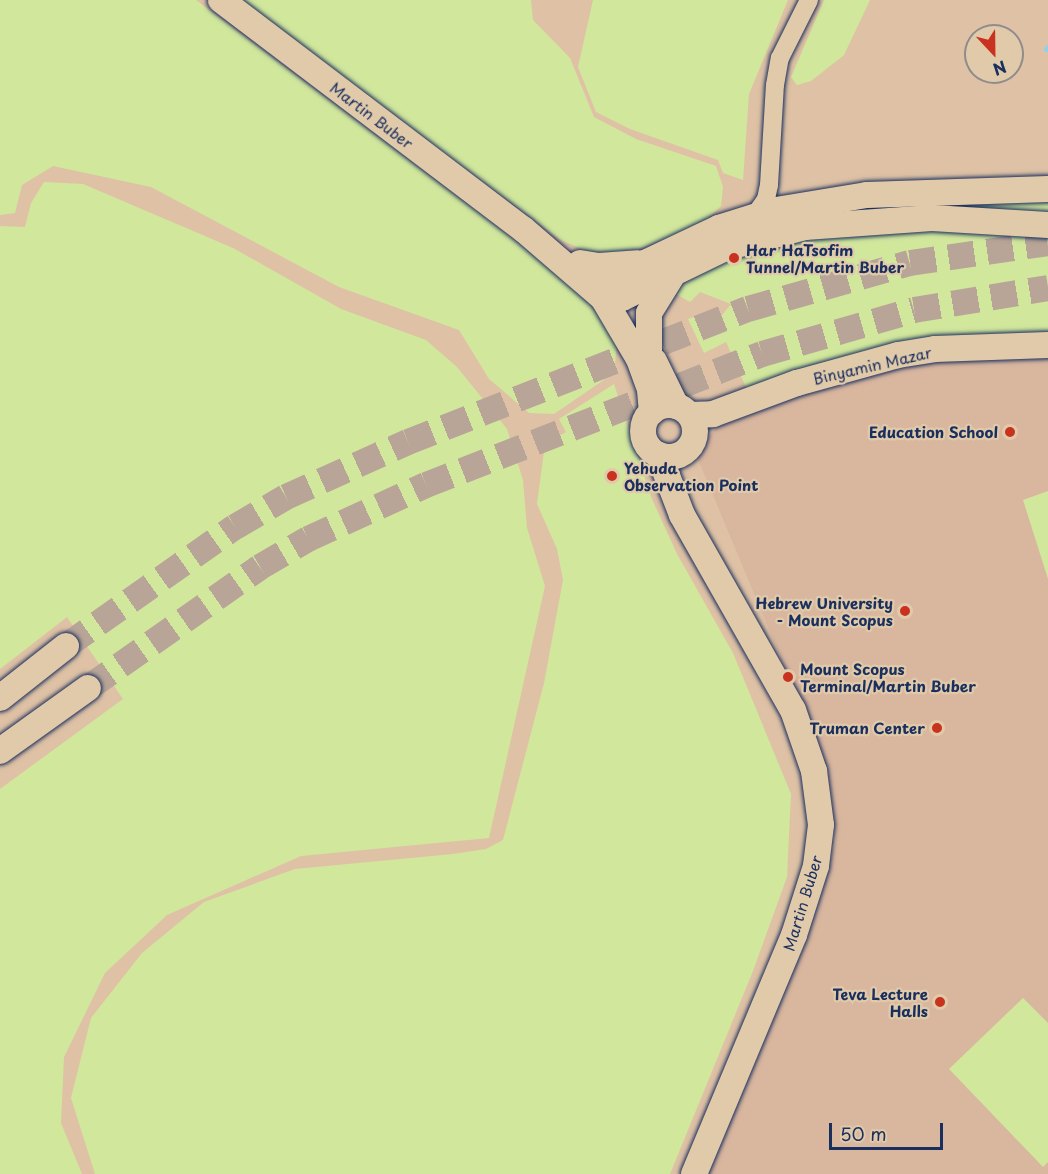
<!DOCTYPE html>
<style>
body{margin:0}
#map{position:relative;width:1048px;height:1174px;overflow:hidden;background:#dfc2a5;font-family:"Playpen Sans",sans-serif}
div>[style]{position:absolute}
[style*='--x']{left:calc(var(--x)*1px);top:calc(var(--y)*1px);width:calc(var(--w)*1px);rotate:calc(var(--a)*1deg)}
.built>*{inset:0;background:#d9b69e}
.green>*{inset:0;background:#d1e79c}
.stream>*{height:4.5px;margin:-2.25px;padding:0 2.25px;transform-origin:2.25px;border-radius:2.25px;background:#8fd0f0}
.secondary-tunnel>*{height:26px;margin-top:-13px;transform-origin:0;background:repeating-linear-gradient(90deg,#b8a597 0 26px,transparent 0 39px)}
.roads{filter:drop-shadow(0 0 2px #1b2f5e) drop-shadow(0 0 2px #1b2f5e)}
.street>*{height:18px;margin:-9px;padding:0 9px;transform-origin:9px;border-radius:9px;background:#e0caaa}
.secondary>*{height:26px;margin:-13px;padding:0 13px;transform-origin:13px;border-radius:13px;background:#e0caaa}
.secondary>.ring{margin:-13px;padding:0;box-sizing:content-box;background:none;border:26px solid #e0caaa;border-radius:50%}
.dots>*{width:16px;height:16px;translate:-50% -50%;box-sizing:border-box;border:3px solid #e0caaa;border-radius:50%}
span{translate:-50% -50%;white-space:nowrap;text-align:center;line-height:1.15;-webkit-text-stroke:4.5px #e0caaa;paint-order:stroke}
.street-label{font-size:15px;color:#1b2f5e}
.poi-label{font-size:15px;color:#1b2f5e;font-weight:700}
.left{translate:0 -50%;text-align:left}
.right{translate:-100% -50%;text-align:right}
.north{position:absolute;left:964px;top:24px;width:60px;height:60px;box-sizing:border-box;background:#e0caaa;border:2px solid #918c8c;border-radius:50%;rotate:158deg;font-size:16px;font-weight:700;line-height:24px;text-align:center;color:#1b2f5e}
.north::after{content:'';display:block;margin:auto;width:21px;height:27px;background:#c8321e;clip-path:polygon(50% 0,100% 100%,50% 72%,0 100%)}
.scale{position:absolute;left:829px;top:1123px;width:114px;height:27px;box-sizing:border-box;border:3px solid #1b2f5e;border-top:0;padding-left:8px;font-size:18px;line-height:21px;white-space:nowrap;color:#1b2f5e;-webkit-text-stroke:4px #e0caaa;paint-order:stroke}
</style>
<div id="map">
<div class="built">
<div style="clip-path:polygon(1048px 350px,1048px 1174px,706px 1174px,828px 870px,836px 841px,828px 771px,695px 452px,717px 427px,812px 385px,901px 359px)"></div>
</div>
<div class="green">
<div style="clip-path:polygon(0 0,196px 0,560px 274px,590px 302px,617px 343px,614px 373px,554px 414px,529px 413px,489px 379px,459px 330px,339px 287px,151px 187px,53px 166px,22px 185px,15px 213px,0 215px)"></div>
<div style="clip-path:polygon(239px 0,531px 0,533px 20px,570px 58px,594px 117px,636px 139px,716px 166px,723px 187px,721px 206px,701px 225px,629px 253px,586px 251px,561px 240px)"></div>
<div style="clip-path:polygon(593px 0,788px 0,749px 94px,743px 180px,723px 173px,718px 160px,630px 129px,596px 112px,578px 67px)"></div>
<div style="clip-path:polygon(824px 0,870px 0,844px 55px,811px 81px,797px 85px,791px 77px)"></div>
<div style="clip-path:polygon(44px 182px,83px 184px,233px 248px,341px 309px,426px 340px,457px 367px,507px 429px,523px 480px,527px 528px,545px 586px,489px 838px,301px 856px,167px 915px,105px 973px,64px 1057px,61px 1123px,82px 1174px,0 1174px,0 789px,123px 699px,67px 617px,0 669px,0 226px,25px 227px,31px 203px)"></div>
<div style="clip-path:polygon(1048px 196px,1048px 217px,821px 217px,863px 202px)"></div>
<div style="clip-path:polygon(919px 227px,1048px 232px,1048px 338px,748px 392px,726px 342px,704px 353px,688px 319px,697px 316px,715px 324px,731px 304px,700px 292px,690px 302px,671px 291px,696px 270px,782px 241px)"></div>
<div style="clip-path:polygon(614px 384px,651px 497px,677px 554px,733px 653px,791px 794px,787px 877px,753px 971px,670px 1174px,95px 1174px,71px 1098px,91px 1018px,142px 953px,204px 902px,295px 869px,453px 854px,486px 849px,503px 840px,544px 683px,563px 580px,557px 549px,537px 504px,545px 444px,566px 432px,559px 419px)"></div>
<div style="clip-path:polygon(1048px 491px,1048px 579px,1023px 500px)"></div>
<div style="clip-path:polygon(1023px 998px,1048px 1023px,1048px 1162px,1043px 1167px,949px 1069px)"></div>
</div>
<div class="stream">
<div style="--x:1046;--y:49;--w:3;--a:-45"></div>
</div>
<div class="secondary-tunnel">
<div style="--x:66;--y:646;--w:207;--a:-35.2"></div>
<div style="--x:235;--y:527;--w:59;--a:-30.5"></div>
<div style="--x:286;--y:497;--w:134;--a:-24.3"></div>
<div style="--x:408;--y:442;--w:365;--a:-21.4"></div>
<div style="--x:748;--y:309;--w:168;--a:-15.9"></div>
<div style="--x:910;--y:263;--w:139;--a:-8.2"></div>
<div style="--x:88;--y:688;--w:210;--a:-35.1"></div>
<div style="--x:260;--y:567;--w:56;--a:-30.3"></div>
<div style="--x:308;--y:539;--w:130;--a:-24.6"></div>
<div style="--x:426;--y:485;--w:361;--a:-21.3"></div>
<div style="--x:762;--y:354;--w:158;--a:-16.1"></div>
<div style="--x:914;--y:310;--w:136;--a:-9.3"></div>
</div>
<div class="roads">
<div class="street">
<div style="--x:755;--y:215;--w:19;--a:-55"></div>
<div style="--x:766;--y:199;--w:14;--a:-78"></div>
<div style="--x:769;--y:185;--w:100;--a:-86.6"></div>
<div style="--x:775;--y:85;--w:27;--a:-80"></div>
<div style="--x:780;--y:58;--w:65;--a:-63.4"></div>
</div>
<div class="secondary">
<div style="--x:221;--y:0;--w:379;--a:37.2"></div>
<div style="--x:523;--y:229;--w:106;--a:40.8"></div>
<div style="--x:603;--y:298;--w:71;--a:59.5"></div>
<div style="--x:639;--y:359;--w:33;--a:70"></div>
<div style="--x:650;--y:390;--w:22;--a:85"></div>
<div style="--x:580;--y:263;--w:19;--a:9"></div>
<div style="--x:599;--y:266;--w:39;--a:-4"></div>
<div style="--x:603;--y:298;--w:16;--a:-68"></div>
<div style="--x:609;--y:283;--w:43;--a:-28.9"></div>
<div style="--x:647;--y:262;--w:80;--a:-25.3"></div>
<div style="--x:719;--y:228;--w:60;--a:-17.5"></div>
<div style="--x:776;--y:210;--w:92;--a:-9.4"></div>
<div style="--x:867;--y:195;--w:181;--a:-1.9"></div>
<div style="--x:603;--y:298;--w:19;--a:0"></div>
<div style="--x:622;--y:298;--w:114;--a:-25.9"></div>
<div style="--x:725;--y:248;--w:83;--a:-14.7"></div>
<div style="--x:805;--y:227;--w:127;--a:-4.1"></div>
<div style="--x:932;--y:218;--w:116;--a:3.5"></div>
<div style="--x:649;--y:350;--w:37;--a:-90"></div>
<div style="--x:649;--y:313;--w:46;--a:-58.4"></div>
<div style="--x:654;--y:361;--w:50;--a:63.9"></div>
<div class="ring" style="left:643px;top:405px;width:26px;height:26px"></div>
<div style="--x:690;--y:415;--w:23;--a:-2"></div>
<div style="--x:713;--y:414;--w:90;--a:-20.3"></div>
<div style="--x:797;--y:383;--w:105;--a:-15.5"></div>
<div style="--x:898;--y:355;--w:37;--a:-9"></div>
<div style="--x:935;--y:349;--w:113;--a:-2"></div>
<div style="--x:659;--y:455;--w:64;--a:69"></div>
<div style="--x:682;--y:515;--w:224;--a:60.4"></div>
<div style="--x:793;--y:710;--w:65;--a:71"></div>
<div style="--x:814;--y:771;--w:54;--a:82.6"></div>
<div style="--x:821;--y:825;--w:41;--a:97"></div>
<div style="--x:816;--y:866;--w:72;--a:107.7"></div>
<div style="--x:794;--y:935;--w:259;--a:112.7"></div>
<div style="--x:0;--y:698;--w:84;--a:-38.2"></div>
<div style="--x:0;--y:751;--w:108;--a:-35.6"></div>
</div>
</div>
<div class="dots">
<div style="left:734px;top:258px;background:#c8321e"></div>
<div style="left:1010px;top:432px;background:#c8321e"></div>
<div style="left:612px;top:476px;background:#c8321e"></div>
<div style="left:905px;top:611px;background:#c8321e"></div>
<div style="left:788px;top:677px;background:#c8321e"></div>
<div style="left:937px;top:728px;background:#c8321e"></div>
<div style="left:940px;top:1002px;background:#c8321e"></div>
</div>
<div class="street-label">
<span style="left:372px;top:115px;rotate:37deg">Martin Buber</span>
<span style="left:872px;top:365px;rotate:-13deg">Binyamin Mazar</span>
<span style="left:802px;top:903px;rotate:-73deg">Martin Buber</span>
</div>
<div class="poi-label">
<span class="left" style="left:746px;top:258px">Har HaTsofim<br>Tunnel/Martin Buber</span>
<span class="right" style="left:998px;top:432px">Education School</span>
<span class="left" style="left:624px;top:476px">Yehuda<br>Observation Point</span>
<span class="right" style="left:893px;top:611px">Hebrew University<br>- Mount Scopus</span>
<span class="left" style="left:800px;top:677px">Mount Scopus<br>Terminal/Martin Buber</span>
<span class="right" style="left:925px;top:728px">Truman Center</span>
<span class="right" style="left:928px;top:1002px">Teva Lecture<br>Halls</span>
</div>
<div class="north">N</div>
<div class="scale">50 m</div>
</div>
